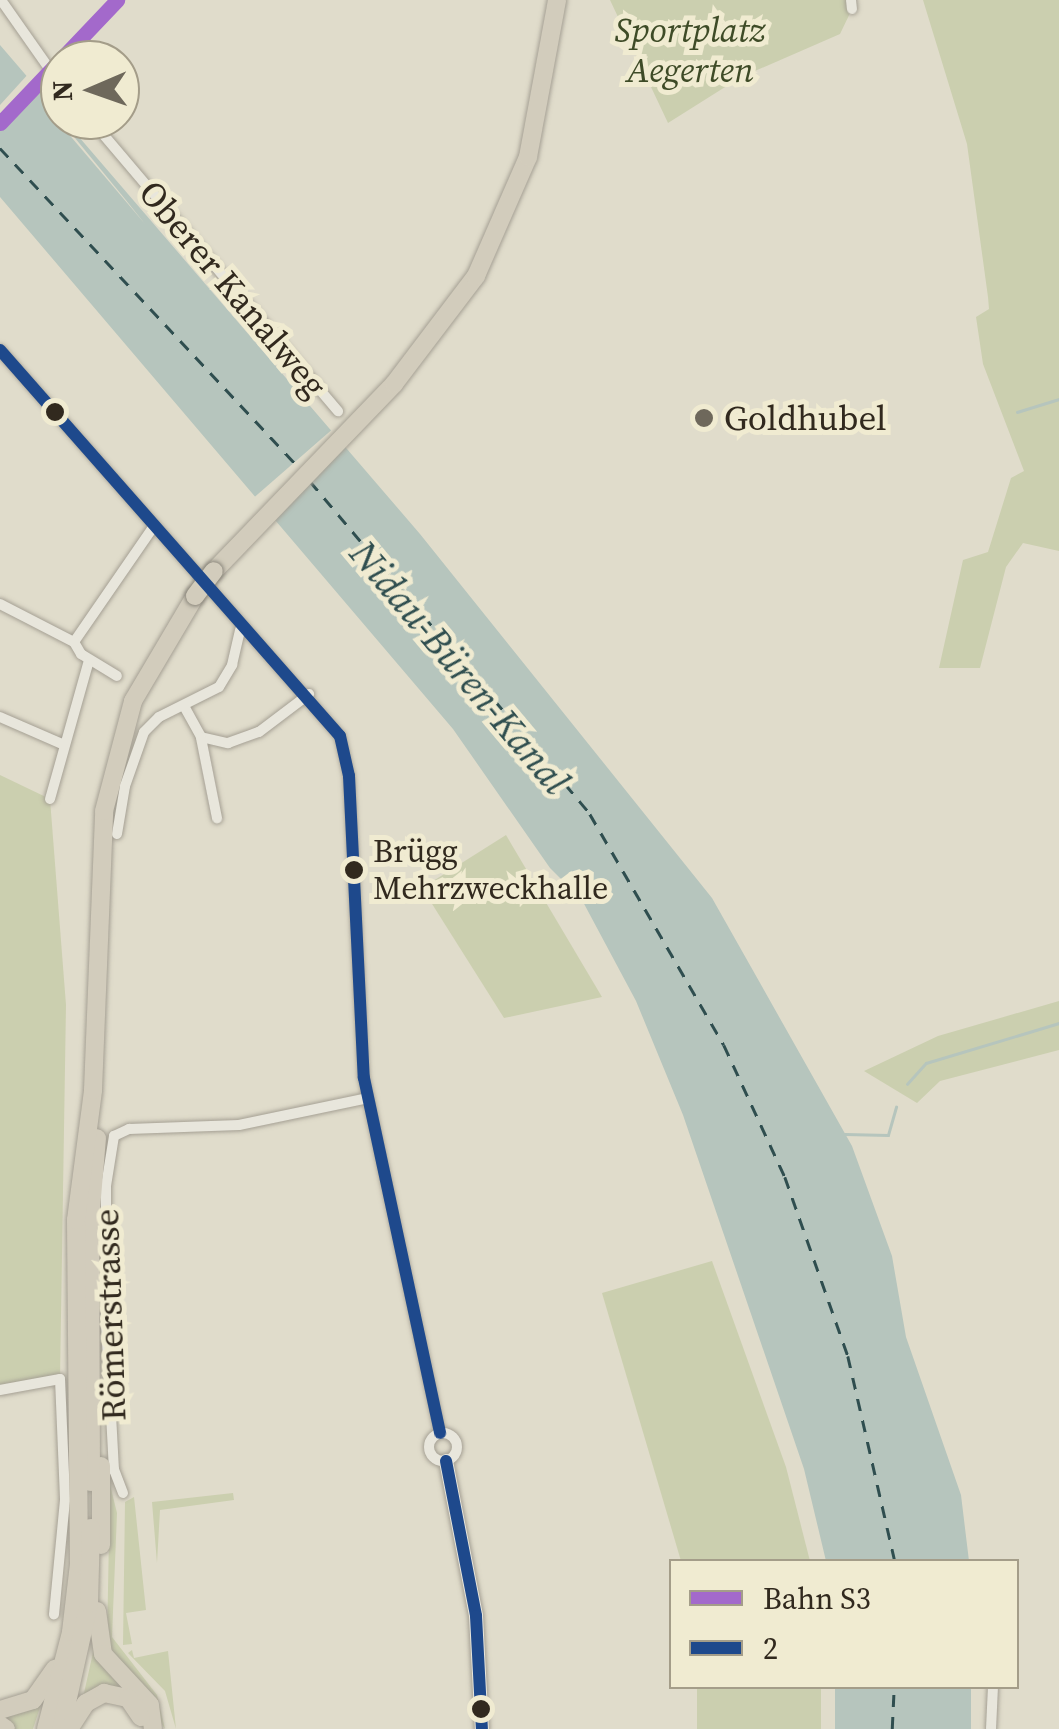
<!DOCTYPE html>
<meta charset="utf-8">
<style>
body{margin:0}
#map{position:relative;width:1059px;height:1729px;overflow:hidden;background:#e0dccb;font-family:"Source Serif 4",serif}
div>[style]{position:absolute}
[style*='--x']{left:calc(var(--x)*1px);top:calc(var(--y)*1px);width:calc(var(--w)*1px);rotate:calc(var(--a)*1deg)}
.green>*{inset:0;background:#cbcfaf;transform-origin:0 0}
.water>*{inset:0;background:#b6c5bd;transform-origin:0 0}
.pier>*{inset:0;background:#e0dccb;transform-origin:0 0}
.stream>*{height:2.5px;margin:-1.25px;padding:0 1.25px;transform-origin:1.25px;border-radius:1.25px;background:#b6c5bd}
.ferry>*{height:2.5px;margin-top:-1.25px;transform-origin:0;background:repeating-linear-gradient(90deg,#2f4e4f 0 12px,transparent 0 22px)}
.roads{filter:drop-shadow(0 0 2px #a5a094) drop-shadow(0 0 2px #a5a094)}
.street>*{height:10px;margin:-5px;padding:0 5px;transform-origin:5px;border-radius:5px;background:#e8e6dc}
.street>.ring{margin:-5px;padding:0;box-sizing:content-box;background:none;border:10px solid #e8e6dc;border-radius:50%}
.secondary>*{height:14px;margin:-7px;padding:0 7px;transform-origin:7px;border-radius:7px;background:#e8e6dc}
.highway>*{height:18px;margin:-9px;padding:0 9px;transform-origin:9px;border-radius:9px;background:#d2ccbc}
.bridges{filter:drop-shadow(0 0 2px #8a867b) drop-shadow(0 0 2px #8a867b)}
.highway-bridge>*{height:18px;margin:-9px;padding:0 9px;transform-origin:9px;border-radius:9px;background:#d2ccbc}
.bus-1>*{height:12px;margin:-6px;padding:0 6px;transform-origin:6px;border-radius:6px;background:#1e498c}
.rail-1>*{height:15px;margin:-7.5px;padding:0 7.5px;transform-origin:7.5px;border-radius:7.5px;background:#a369cb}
.dots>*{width:28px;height:28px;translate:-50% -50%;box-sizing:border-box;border:5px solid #f0ebd1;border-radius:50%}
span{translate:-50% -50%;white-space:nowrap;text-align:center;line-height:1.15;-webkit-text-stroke:10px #f0ebd1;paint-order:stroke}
.bus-label{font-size:32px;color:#31291e}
.left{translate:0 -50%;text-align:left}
.park-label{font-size:35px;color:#3e4b27;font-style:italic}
.street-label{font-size:35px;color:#31291e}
.poi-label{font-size:35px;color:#31291e}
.water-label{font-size:38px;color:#2f4e4f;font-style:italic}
.legend{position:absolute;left:669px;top:1559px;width:350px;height:130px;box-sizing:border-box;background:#f0ebd1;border:2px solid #a49d89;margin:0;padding:12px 18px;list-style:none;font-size:30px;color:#31291e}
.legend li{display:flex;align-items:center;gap:20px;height:50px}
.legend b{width:50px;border:2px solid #a49d89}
.north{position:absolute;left:40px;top:40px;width:100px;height:100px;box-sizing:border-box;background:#f0ebd1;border:2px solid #a49d89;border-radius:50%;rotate:268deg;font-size:28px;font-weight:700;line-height:40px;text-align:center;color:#31291e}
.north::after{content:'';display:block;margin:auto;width:35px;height:45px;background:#6e685b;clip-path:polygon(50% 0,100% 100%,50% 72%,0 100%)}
</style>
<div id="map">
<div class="green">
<div style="clip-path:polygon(610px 0,851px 0,852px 9px,840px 34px,741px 77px,668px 123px)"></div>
<div style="clip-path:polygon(923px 0,1059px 0,1059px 551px,1023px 543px,1006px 567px,980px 668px,939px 668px,963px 560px,988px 552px,1011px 478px,1024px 471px,983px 364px,976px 317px,989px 309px,988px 297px,967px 144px)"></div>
<div style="clip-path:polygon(0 775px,50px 799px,66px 1005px,60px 1379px,0 1390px)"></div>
<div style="clip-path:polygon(506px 835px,602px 997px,504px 1018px,422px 888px)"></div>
<div style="clip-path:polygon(1059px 1001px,1059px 1050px,940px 1081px,917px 1103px,864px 1071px,938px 1036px)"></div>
<div style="clip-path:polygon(712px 1261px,786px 1467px,810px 1561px,681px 1561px,602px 1293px)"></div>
<div style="clip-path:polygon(110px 1485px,117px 1513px,112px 1637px,157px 1695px,165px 1729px,107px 1642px)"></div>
<div style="clip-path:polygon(233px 1493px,234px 1500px,160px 1510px,157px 1563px,152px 1502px)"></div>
<div style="clip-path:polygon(134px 1497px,146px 1610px,126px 1613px,132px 1644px,123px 1645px,125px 1502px)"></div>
<div style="clip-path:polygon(94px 1648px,106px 1671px,122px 1687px,84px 1693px)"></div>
<div style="clip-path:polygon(132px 1650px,134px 1658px,168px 1651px,176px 1729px,165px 1691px,128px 1653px)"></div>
<div style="left:697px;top:1687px;width:124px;height:42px"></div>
<div style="clip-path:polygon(42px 1701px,33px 1729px,13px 1729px,0 1715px)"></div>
</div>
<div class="water">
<div style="clip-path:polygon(0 45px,420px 534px,712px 898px,852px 1146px,892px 1256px,906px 1337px,961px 1495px,969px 1561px,826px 1561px,804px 1469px,683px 1115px,636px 1001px,582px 900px,550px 868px,453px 729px,0 197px)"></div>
<div style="left:835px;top:1687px;width:136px;height:42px"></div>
</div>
<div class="pier">
<div style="clip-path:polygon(30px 72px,42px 86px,0 131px,0 105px)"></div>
<div style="clip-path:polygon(52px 110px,125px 199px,145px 224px,50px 112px)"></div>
<div style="left:335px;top:427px;width:21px;height:109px;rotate:49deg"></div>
</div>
<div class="stream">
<div style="--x:1017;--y:412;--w:44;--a:-17.2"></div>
<div style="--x:907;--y:1084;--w:28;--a:-48"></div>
<div style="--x:926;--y:1063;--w:139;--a:-16.7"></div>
<div style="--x:845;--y:1134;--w:43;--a:1.3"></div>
<div style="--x:888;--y:1135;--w:29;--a:-74"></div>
</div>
<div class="ferry">
<div style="--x:0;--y:148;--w:442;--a:46.9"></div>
<div style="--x:310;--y:481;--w:435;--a:49.9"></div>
<div style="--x:590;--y:814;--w:267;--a:59.9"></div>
<div style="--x:724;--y:1045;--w:145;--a:65.2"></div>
<div style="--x:785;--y:1177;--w:190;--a:70.6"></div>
<div style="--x:848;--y:1356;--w:211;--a:77.1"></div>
<div style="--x:892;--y:1729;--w:43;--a:-87.3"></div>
</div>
<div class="roads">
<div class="street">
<div style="--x:1;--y:0;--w:103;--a:54.9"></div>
<div style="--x:851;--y:0;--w:9;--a:84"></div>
<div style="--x:91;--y:120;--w:382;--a:49.7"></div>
<div style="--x:0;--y:350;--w:514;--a:48.63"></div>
<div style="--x:340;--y:736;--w:41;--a:77.3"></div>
<div style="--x:349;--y:776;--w:302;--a:87.2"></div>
<div style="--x:364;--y:1078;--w:363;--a:77.9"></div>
<div style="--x:0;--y:604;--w:83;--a:27.2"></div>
<div style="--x:74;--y:642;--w:141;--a:-55.4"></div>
<div style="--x:74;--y:642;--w:14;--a:60"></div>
<div style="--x:81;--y:654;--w:42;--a:31.4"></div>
<div style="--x:184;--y:706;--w:35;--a:61"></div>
<div style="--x:201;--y:737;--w:28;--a:13"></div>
<div style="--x:228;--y:743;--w:33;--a:-20"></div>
<div style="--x:259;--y:732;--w:63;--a:-37.2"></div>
<div style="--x:0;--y:717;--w:68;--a:23.5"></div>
<div style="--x:201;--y:738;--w:82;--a:78.7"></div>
<div style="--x:50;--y:799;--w:144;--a:-74.3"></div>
<div style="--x:117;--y:834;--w:49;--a:-80.5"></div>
<div style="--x:125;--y:786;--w:57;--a:-70.6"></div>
<div style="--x:144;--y:732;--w:21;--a:-45"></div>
<div style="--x:159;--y:717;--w:67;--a:-26.6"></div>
<div style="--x:219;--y:687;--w:26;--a:-59"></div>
<div style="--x:232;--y:665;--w:36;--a:-77"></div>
<div style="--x:0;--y:1390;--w:61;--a:-10.4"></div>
<div style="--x:60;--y:1379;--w:121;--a:87.6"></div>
<div style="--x:65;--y:1500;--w:115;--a:95.5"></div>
<div class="ring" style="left:429px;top:1433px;width:18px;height:18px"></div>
<div style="--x:123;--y:1493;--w:25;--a:-111"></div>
<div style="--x:114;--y:1470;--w:149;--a:-93.1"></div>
<div style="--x:106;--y:1321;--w:135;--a:-90"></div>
<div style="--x:106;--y:1186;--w:51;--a:-80.9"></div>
<div style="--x:114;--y:1136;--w:17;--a:-25"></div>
<div style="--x:129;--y:1129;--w:110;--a:-2.1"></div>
<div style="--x:239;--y:1125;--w:132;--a:-11.8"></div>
<div style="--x:991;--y:1729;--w:43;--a:-87.3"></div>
</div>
<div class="secondary">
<div style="--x:446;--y:1461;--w:158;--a:79"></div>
<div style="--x:476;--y:1616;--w:113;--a:87"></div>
</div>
<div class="highway">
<div style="--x:214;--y:571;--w:260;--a:-46.1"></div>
<div style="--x:394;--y:384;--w:136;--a:-52.8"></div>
<div style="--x:476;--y:276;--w:130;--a:-66.4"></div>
<div style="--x:528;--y:157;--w:160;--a:-79.5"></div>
<div style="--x:101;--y:1466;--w:79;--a:90"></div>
<div style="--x:91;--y:1482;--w:261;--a:-90.2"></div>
<div style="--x:90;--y:1221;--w:83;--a:-85.2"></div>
<div style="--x:97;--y:1611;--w:43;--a:82.1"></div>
<div style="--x:103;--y:1654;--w:69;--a:47.3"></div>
<div style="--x:150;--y:1705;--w:24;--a:83"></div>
<div style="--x:0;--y:1710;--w:34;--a:-17"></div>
<div style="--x:33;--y:1700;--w:38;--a:-55"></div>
<div style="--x:0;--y:1725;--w:7;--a:34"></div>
<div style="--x:46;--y:1729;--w:100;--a:-75.5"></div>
<div style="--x:71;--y:1632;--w:68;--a:-83.3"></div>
<div style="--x:79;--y:1564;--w:344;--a:-90.5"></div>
<div style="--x:76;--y:1220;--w:131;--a:-82.5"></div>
<div style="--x:93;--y:1090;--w:279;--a:-87.7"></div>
<div style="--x:104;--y:811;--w:114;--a:-75.2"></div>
<div style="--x:133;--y:701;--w:122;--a:-59.4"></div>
<div style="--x:61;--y:1729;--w:128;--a:-77.4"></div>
<div style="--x:89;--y:1604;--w:76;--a:-88.5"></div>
<div style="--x:69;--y:1729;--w:31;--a:-57"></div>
<div style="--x:86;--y:1703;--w:21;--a:-29"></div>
<div style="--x:104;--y:1693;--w:25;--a:12"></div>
<div style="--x:128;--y:1698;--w:23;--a:56"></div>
</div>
</div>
<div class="bridges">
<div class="highway-bridge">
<div style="--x:195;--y:596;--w:31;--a:-53"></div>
</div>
</div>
<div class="bus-1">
<div style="--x:0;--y:350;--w:514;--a:48.63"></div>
<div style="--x:340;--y:736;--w:41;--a:77.3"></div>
<div style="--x:349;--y:776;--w:302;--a:87.2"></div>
<div style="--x:364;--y:1078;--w:363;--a:77.9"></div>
<div style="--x:446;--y:1461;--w:158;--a:79"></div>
<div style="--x:476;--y:1616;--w:113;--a:87"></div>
</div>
<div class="rail-1">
<div style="--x:0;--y:123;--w:170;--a:-46.4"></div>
</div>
<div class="dots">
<div style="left:55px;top:412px;background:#31291e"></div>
<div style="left:704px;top:418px;background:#6e685b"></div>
<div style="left:354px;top:870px;background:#31291e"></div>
<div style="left:481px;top:1709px;background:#31291e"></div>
</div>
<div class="bus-label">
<span class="left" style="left:373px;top:870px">Brügg<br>Mehrzweckhalle</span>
</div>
<div class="park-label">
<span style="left:690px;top:50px">Sportplatz<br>Aegerten</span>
</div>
<div class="street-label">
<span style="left:233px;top:289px;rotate:50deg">Oberer Kanalweg</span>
<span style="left:110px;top:1315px;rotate:-92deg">Römerstrasse</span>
</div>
<div class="poi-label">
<span class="left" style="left:724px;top:418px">Goldhubel</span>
</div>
<div class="water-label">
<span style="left:459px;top:668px;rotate:50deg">Nidau-Büren-Kanal</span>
</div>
<ul class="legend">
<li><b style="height:12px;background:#a369cb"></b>Bahn S3</li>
<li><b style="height:12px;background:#1e498c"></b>2</li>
</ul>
<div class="north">N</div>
</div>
